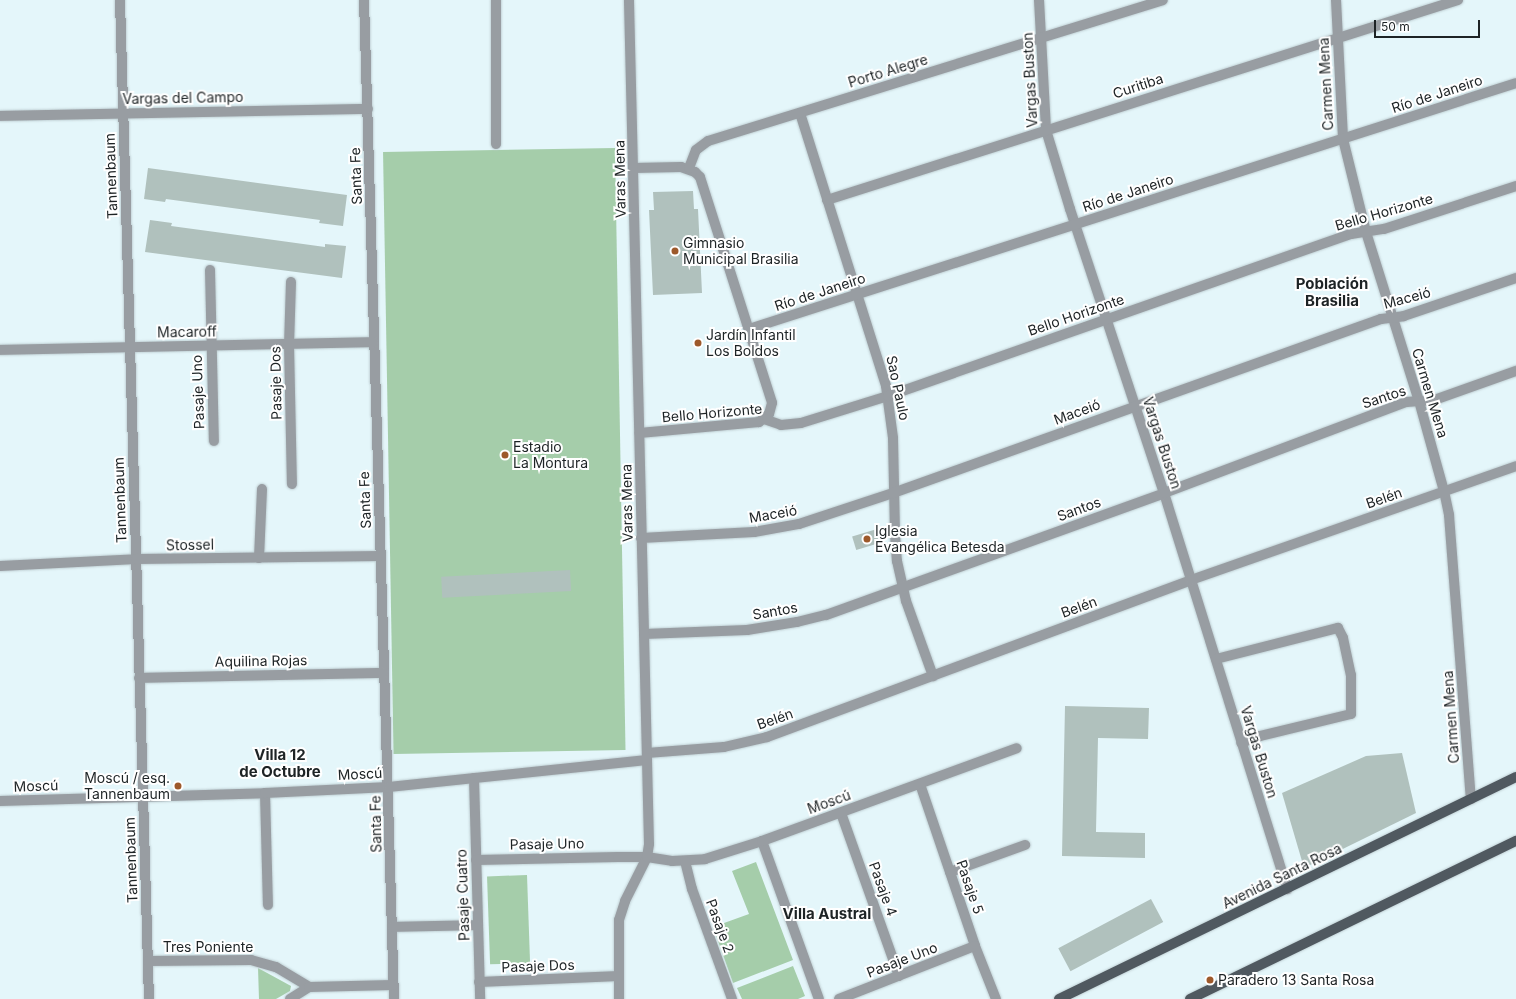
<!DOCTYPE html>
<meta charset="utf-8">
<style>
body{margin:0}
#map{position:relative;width:1516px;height:999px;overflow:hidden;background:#e4f6fa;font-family:Inter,sans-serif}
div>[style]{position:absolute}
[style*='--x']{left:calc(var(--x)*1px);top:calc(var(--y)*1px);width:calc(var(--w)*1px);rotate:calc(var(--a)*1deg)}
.green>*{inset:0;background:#a5cdaa;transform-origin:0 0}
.building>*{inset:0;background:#b0c1bd;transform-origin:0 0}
.roads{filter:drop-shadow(0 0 1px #c0d0d4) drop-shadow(0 0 1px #c0d0d4)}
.minor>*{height:10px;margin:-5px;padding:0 5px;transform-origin:5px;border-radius:5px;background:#989da2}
.major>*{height:10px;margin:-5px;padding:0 5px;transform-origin:5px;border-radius:5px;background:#505960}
.dots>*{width:11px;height:11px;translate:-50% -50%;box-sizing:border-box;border:2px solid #fff;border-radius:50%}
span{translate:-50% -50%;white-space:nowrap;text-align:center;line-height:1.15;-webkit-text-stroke:4px #fff;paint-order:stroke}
.street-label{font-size:14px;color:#1d2325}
.poi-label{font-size:14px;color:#1d2325}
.left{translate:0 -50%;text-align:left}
.right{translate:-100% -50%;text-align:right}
.neighbourhood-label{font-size:15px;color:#1d2325;font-weight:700}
.scale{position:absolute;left:1374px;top:20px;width:106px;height:18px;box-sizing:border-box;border:2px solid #1d2325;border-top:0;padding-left:5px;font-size:12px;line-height:14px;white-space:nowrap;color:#1d2325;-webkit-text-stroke:3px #fff;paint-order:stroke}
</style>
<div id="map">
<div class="green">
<div style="left:615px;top:148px;width:602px;height:232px;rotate:89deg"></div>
<div style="clip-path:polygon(756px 862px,793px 960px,733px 983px,713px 927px,749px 914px,732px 871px)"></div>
<div style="left:527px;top:875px;width:88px;height:40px;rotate:88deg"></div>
<div style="clip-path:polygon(793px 966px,805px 996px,798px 999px,742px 999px,737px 988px)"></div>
<div style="clip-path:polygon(258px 968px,291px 986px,290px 991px,276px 999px,259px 999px)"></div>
</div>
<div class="building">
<div style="clip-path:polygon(148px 168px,347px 195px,343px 226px,319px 223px,320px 220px,166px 199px,165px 202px,144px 199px)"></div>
<div style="clip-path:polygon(693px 191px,694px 209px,698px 209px,702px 293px,653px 295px,649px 210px,654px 210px,653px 192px)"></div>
<div style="clip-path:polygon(150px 220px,172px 223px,171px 226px,325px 247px,325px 244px,346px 246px,342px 278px,145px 252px)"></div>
<div style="left:877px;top:529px;width:14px;height:26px;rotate:73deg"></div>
<div style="left:570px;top:570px;width:21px;height:129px;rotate:87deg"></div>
<div style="clip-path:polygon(1065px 706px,1149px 708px,1148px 739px,1098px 738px,1096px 832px,1145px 833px,1145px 858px,1062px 856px)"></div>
<div style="clip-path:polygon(1402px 753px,1416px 813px,1304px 868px,1282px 793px,1366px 756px)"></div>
<div style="left:1151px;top:899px;width:26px;height:105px;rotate:62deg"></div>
</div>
<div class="roads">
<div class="minor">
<div style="--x:120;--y:0;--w:999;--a:88.34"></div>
<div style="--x:364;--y:0;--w:999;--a:88.28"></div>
<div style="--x:496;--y:0;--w:144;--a:90"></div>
<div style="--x:1039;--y:0;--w:130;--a:86.9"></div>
<div style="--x:1046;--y:130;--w:83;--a:73.1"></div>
<div style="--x:1070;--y:209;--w:299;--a:71.7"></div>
<div style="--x:1164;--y:493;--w:415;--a:72.7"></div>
<div style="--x:1336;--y:0;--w:139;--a:87.1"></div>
<div style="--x:1343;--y:139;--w:96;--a:76.1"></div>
<div style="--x:1366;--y:232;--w:177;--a:72.6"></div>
<div style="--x:1419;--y:401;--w:93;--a:74.5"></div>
<div style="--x:1444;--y:491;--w:25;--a:78"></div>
<div style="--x:1449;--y:515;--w:285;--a:85.6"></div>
<div style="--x:800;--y:113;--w:286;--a:72.5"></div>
<div style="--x:886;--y:386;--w:52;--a:82.3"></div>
<div style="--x:893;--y:438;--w:96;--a:88.8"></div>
<div style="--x:895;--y:534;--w:27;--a:86"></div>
<div style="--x:897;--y:561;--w:41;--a:77.3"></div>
<div style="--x:906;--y:601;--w:80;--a:70.2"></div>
<div style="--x:0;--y:116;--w:368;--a:-1.1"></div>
<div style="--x:633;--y:168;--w:48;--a:-1.2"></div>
<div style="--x:681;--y:167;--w:15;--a:20"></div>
<div style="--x:695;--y:172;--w:7;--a:45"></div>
<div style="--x:700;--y:177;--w:237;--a:72.3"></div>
<div style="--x:772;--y:403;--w:11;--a:105"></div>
<div style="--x:769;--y:414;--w:13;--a:141"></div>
<div style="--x:759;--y:422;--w:120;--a:174.7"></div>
<div style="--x:689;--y:168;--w:19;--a:-69"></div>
<div style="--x:696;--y:150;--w:15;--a:-37"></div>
<div style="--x:708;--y:141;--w:476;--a:-17.2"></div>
<div style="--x:827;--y:200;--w:662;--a:-17.59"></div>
<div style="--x:210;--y:270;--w:171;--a:88.7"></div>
<div style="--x:291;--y:282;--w:62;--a:91.8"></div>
<div style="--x:289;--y:344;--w:140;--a:88.8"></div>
<div style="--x:749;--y:329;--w:805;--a:-17.78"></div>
<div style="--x:0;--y:350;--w:374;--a:-1.2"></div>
<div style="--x:764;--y:419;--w:18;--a:19"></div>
<div style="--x:781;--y:425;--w:20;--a:-6"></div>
<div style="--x:801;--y:423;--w:91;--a:-17.2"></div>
<div style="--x:888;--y:396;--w:491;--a:-19.3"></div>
<div style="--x:1351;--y:234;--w:33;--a:-9"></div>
<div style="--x:1384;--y:229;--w:139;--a:-18"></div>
<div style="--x:641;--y:538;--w:113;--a:-3"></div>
<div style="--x:754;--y:532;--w:46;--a:-10.1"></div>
<div style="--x:799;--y:524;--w:99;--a:-18.3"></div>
<div style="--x:893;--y:493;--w:518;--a:-19.62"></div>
<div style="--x:1381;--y:319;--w:23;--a:-7"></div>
<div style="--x:1404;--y:316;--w:118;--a:-18.7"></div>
<div style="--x:259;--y:558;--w:69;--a:-87.5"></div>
<div style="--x:0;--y:566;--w:136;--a:-2.9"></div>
<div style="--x:136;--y:559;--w:245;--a:-0.7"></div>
<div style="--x:644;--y:634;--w:103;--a:-2.2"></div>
<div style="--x:747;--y:630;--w:51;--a:-9.1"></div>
<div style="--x:797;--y:622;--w:30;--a:-14"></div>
<div style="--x:826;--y:615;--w:359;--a:-19.8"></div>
<div style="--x:1164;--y:493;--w:259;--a:-20.6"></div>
<div style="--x:1406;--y:402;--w:28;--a:-4"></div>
<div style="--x:1434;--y:400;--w:87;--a:-19.5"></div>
<div style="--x:1216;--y:659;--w:126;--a:-14.3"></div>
<div style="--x:1338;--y:628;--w:11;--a:63"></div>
<div style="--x:1343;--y:638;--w:38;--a:78"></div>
<div style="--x:1351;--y:675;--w:39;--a:90"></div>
<div style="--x:1351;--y:714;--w:94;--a:166.4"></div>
<div style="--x:1260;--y:736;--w:20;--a:160"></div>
<div style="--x:139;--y:678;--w:245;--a:-1.2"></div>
<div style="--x:647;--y:753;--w:77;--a:-4.5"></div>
<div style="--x:724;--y:747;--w:44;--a:-13.1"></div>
<div style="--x:767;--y:737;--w:452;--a:-20.3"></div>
<div style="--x:1191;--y:580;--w:344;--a:-19.3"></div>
<div style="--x:474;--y:778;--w:221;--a:88.4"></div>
<div style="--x:920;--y:784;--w:171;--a:71.2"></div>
<div style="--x:975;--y:946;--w:57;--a:68.4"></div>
<div style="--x:265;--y:793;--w:112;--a:88.5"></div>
<div style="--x:0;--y:801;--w:265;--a:-1.7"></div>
<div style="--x:265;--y:793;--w:124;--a:-2.8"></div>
<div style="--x:389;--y:787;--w:259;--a:-6"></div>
<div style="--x:841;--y:813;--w:173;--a:70.4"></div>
<div style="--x:762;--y:841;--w:168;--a:70.2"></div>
<div style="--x:476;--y:860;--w:142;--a:-1.2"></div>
<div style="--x:618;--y:857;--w:29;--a:0"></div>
<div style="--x:647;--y:857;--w:25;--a:9"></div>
<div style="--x:672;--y:861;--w:33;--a:-3"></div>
<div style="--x:705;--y:859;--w:60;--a:-17.5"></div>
<div style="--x:762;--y:841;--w:271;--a:-20"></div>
<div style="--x:685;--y:861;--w:29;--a:76"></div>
<div style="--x:692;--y:889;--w:117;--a:70"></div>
<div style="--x:950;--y:872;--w:80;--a:-19.8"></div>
<div style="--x:392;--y:927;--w:86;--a:-1.3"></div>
<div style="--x:148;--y:961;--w:103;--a:-0.6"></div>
<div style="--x:251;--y:960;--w:26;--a:16"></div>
<div style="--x:276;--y:967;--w:39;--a:31"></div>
<div style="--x:479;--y:982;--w:140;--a:-2.5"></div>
<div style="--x:290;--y:999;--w:22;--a:-32"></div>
<div style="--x:309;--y:987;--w:84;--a:-1.4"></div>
<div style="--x:619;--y:999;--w:79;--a:-90"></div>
<div style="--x:619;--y:920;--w:20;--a:-72"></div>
<div style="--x:625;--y:901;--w:49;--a:-63.4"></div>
<div style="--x:647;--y:857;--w:13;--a:-81"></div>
<div style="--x:649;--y:844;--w:844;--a:-91.36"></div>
<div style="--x:839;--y:999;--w:146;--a:-21.3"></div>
</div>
<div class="major">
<div style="--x:1059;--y:999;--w:508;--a:-25.91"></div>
<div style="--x:1190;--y:999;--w:362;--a:-25.9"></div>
</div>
</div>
<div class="dots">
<div style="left:675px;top:251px;background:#9d592b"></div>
<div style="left:698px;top:343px;background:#9d592b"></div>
<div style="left:505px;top:455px;background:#9d592b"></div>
<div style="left:867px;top:539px;background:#9d592b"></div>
<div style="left:178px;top:786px;background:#9d592b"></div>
<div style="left:1210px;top:980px;background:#9d592b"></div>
</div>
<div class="street-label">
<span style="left:888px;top:71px;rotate:-17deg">Porto Alegre</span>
<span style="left:1030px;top:80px;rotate:-93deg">Vargas Buston</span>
<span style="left:1326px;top:84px;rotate:-93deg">Carmen Mena</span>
<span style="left:1138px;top:86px;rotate:-18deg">Curitiba</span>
<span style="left:1437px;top:94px;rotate:-18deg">Río de Janeiro</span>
<span style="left:183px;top:98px;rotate:-1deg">Vargas del Campo</span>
<span style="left:111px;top:176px;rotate:-92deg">Tannenbaum</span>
<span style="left:356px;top:176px;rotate:-92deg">Santa Fe</span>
<span style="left:620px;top:179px;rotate:-91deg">Varas Mena</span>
<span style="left:1128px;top:193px;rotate:-18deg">Río de Janeiro</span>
<span style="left:1384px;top:212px;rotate:-16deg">Bello Horizonte</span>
<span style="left:820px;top:292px;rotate:-18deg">Río de Janeiro</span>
<span style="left:1407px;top:298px;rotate:-15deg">Maceió</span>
<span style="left:1076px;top:315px;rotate:-19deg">Bello Horizonte</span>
<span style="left:187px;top:332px;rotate:-1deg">Macaroff</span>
<span style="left:276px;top:383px;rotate:-91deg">Pasaje Dos</span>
<span style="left:898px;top:388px;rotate:78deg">Sao Paulo</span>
<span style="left:198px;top:392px;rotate:-92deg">Pasaje Uno</span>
<span style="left:1430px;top:393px;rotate:73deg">Carmen Mena</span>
<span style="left:1384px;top:397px;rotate:-18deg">Santos</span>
<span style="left:1077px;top:412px;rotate:-20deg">Maceió</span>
<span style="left:712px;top:413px;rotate:-5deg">Bello Horizonte</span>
<span style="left:1162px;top:443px;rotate:72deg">Vargas Buston</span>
<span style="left:1384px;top:498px;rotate:-19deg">Belén</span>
<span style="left:120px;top:500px;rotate:-92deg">Tannenbaum</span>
<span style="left:365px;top:500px;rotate:-92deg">Santa Fe</span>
<span style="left:627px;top:503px;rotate:-91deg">Varas Mena</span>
<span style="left:1079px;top:509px;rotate:-20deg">Santos</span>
<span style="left:773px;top:514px;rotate:-10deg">Maceió</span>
<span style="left:190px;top:545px;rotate:-1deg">Stossel</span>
<span style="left:1079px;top:607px;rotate:-20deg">Belén</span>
<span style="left:775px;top:611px;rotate:-10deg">Santos</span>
<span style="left:261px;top:661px;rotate:-1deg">Aquilina Rojas</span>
<span style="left:1451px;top:717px;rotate:-94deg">Carmen Mena</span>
<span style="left:775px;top:719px;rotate:-19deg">Belén</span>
<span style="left:1259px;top:752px;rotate:73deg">Vargas Buston</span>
<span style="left:360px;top:774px;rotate:-3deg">Moscú</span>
<span style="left:36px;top:786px;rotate:-2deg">Moscú</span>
<span style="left:829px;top:802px;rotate:-20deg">Moscú</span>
<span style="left:376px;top:824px;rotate:-91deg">Santa Fe</span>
<span style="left:547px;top:844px;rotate:-1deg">Pasaje Uno</span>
<span style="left:131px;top:860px;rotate:-92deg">Tannenbaum</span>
<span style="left:1282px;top:876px;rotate:-26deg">Avenida Santa Rosa</span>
<span style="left:970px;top:887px;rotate:71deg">Pasaje 5</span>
<span style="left:883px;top:889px;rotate:70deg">Pasaje 4</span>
<span style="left:463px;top:895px;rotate:-92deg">Pasaje Cuatro</span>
<span style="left:720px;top:926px;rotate:70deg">Pasaje 2</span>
<span style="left:208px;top:947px">Tres Poniente</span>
<span style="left:902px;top:960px;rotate:-21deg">Pasaje Uno</span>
<span style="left:538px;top:966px;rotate:-2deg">Pasaje Dos</span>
</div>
<div class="poi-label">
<span class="left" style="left:683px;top:251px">Gimnasio<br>Municipal Brasilia</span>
<span class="left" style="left:706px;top:343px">Jardín Infantil<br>Los Boldos</span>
<span class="left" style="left:513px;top:455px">Estadio<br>La Montura</span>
<span class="left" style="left:875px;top:539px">Iglesia<br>Evangélica Betesda</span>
<span class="right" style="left:170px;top:786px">Moscú / esq.<br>Tannenbaum</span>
<span class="left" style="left:1218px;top:980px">Paradero 13 Santa Rosa</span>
</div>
<div class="neighbourhood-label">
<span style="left:1332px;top:292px">Población<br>Brasilia</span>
<span style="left:280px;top:763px">Villa 12<br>de Octubre</span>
<span style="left:827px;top:914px">Villa Austral</span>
</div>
<div class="scale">50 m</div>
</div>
